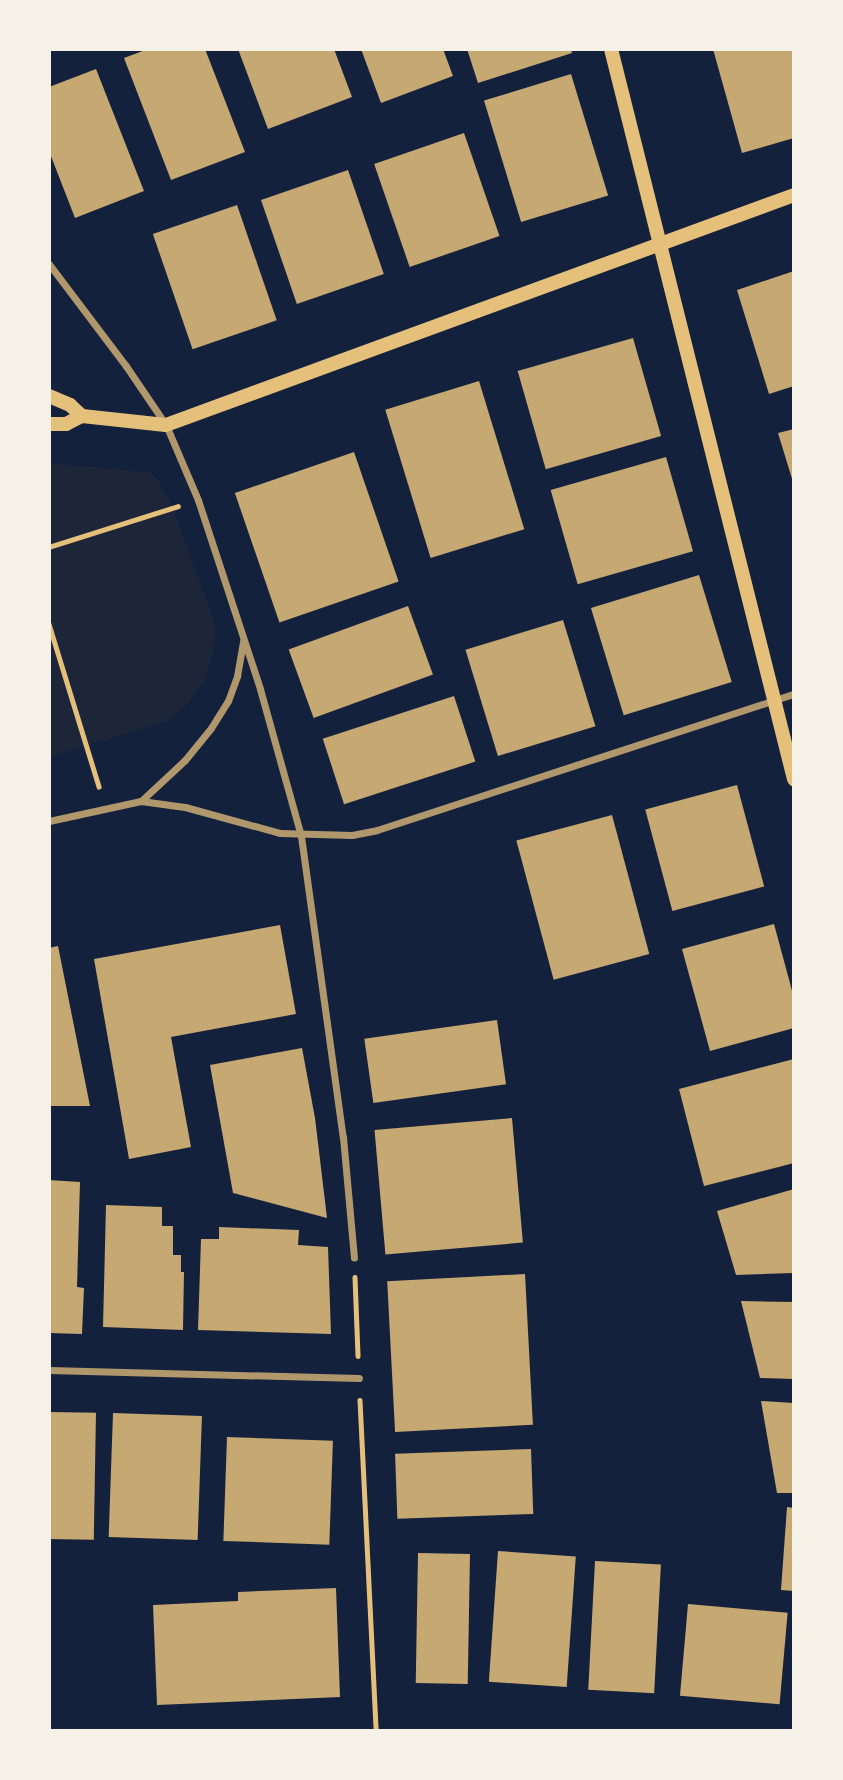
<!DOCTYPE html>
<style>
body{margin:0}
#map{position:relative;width:843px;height:1780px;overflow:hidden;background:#14213d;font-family:"Golos Text",sans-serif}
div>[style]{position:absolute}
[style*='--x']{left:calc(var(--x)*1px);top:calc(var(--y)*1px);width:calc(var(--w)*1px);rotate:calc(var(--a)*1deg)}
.green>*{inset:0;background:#1d2539}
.building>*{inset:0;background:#c6a872;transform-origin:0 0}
.path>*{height:4.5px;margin:-2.25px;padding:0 2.25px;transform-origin:2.25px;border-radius:2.25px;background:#e5c07b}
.minor>*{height:7px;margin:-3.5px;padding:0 3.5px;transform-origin:3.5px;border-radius:3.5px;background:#b1986c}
.secondary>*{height:14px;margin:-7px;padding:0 7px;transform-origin:7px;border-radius:7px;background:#e5c07b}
span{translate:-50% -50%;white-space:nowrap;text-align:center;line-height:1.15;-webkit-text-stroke:7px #f6f1e7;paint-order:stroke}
.frame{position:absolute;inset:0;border:51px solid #f6f1e7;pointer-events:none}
</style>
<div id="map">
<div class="green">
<div style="clip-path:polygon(49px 463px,148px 472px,156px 478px,171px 503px,215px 624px,215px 643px,206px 678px,189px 703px,168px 721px,49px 757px)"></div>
</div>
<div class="building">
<div style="clip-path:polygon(148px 49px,205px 49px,245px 152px,171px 180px,124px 58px)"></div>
<div style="clip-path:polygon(238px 49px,334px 49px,352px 97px,268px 129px)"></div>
<div style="clip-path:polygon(361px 49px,443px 49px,453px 76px,381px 103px)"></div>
<div style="clip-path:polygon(467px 49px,571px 49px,572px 53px,478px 83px)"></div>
<div style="clip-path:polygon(713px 49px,794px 49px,794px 138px,742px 153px)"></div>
<div style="clip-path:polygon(96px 69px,144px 191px,75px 218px,49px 151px,49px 87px)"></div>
<div style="left:571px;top:74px;width:127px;height:91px;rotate:73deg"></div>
<div style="left:464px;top:133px;width:109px;height:95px;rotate:71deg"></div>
<div style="left:348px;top:170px;width:110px;height:92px;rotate:71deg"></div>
<div style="left:237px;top:205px;width:122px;height:89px;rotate:71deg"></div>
<div style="clip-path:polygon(794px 271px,794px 386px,769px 394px,737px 290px)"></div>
<div style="left:633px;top:338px;width:102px;height:120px;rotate:74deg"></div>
<div style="left:479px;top:381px;width:155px;height:98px;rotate:73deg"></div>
<div style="clip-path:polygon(794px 429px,794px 482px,793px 482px,778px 433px)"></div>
<div style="left:354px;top:452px;width:137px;height:126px;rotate:71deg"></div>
<div style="left:666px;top:457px;width:98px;height:120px;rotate:74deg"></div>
<div style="left:699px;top:575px;width:112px;height:113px;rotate:73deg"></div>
<div style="left:408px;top:606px;width:73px;height:127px;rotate:70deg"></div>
<div style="left:563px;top:620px;width:111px;height:102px;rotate:73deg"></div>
<div style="left:454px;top:696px;width:69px;height:138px;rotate:72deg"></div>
<div style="left:737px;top:785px;width:105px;height:95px;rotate:75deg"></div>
<div style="left:612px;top:815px;width:144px;height:99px;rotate:75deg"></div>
<div style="clip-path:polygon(774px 924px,794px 998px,794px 1028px,710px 1051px,682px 949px)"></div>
<div style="clip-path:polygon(280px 925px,296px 1014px,171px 1037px,191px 1147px,129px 1159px,94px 959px)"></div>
<div style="clip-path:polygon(58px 946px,90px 1106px,49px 1106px,49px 948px)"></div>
<div style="left:497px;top:1020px;width:65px;height:134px;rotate:82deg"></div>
<div style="clip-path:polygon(302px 1048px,315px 1118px,327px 1218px,233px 1193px,210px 1065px)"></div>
<div style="clip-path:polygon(794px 1059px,794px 1163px,704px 1186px,679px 1089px)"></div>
<div style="left:512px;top:1118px;width:125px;height:138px;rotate:85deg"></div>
<div style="clip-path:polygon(49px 1180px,80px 1182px,77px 1287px,84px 1288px,82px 1334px,49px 1333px)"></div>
<div style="clip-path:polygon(794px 1189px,794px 1273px,736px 1275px,717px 1211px)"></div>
<div style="clip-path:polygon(106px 1205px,162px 1207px,162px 1226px,173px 1226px,173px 1255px,181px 1255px,181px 1272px,184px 1272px,183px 1330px,103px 1327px)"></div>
<div style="clip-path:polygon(219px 1227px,299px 1230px,298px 1245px,328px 1247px,331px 1334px,198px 1330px,201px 1239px,219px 1239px)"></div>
<div style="left:525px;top:1274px;width:151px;height:138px;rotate:87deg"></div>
<div style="clip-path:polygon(741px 1301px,794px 1302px,794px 1379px,760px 1378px)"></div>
<div style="clip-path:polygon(761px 1401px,794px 1403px,794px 1493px,777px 1493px)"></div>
<div style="left:49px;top:1412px;width:47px;height:127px;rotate:1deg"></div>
<div style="left:113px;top:1413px;width:89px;height:124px;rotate:2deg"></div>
<div style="left:227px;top:1437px;width:106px;height:104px;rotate:2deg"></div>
<div style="left:531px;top:1449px;width:65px;height:136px;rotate:88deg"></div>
<div style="clip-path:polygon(787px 1507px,794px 1508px,794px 1591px,781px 1590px)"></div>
<div style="left:498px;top:1551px;width:78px;height:131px;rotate:4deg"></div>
<div style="left:418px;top:1553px;width:52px;height:130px;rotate:1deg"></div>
<div style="left:595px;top:1561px;width:66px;height:129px;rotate:3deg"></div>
<div style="clip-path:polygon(336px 1588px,340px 1697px,157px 1705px,153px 1605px,238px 1601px,238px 1592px)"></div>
<div style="left:688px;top:1604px;width:100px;height:92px;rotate:5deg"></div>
</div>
<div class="path">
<div style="--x:49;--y:547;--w:135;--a:-17.6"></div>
<div style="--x:49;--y:624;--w:170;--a:72.9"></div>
<div style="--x:355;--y:1277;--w:79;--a:87.8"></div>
<div style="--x:360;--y:1400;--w:331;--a:87.2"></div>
</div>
<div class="minor">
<div style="--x:49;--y:264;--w:128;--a:53"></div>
<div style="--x:126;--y:366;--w:71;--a:55.9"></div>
<div style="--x:166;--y:425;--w:82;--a:66.9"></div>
<div style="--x:198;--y:500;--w:199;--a:71.8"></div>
<div style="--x:260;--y:689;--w:153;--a:74.4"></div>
<div style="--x:301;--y:836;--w:304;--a:82.1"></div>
<div style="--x:343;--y:1137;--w:121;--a:84.8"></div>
<div style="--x:141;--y:801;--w:60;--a:-43"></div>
<div style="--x:185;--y:760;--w:41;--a:-50.9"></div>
<div style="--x:211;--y:728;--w:32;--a:-58"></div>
<div style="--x:228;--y:701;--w:27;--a:-70"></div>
<div style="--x:237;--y:676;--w:36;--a:-80"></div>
<div style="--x:49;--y:821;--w:94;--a:-12.3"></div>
<div style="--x:141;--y:801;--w:44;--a:7.8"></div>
<div style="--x:185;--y:807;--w:98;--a:15.3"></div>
<div style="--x:280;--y:833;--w:72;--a:1.6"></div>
<div style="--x:352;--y:835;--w:25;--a:-11"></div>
<div style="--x:377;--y:830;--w:439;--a:-18.1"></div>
<div style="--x:49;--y:1370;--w:310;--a:1.5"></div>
</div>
<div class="secondary">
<div style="--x:611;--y:49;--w:753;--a:75.93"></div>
<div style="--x:49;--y:396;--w:23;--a:23"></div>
<div style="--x:70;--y:405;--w:16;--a:43"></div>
<div style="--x:49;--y:424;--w:17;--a:0"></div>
<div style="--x:66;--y:424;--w:18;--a:-27"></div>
<div style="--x:82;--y:416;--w:84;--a:6.1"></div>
<div style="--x:166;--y:425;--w:669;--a:-20.11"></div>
</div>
<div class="frame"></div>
</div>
